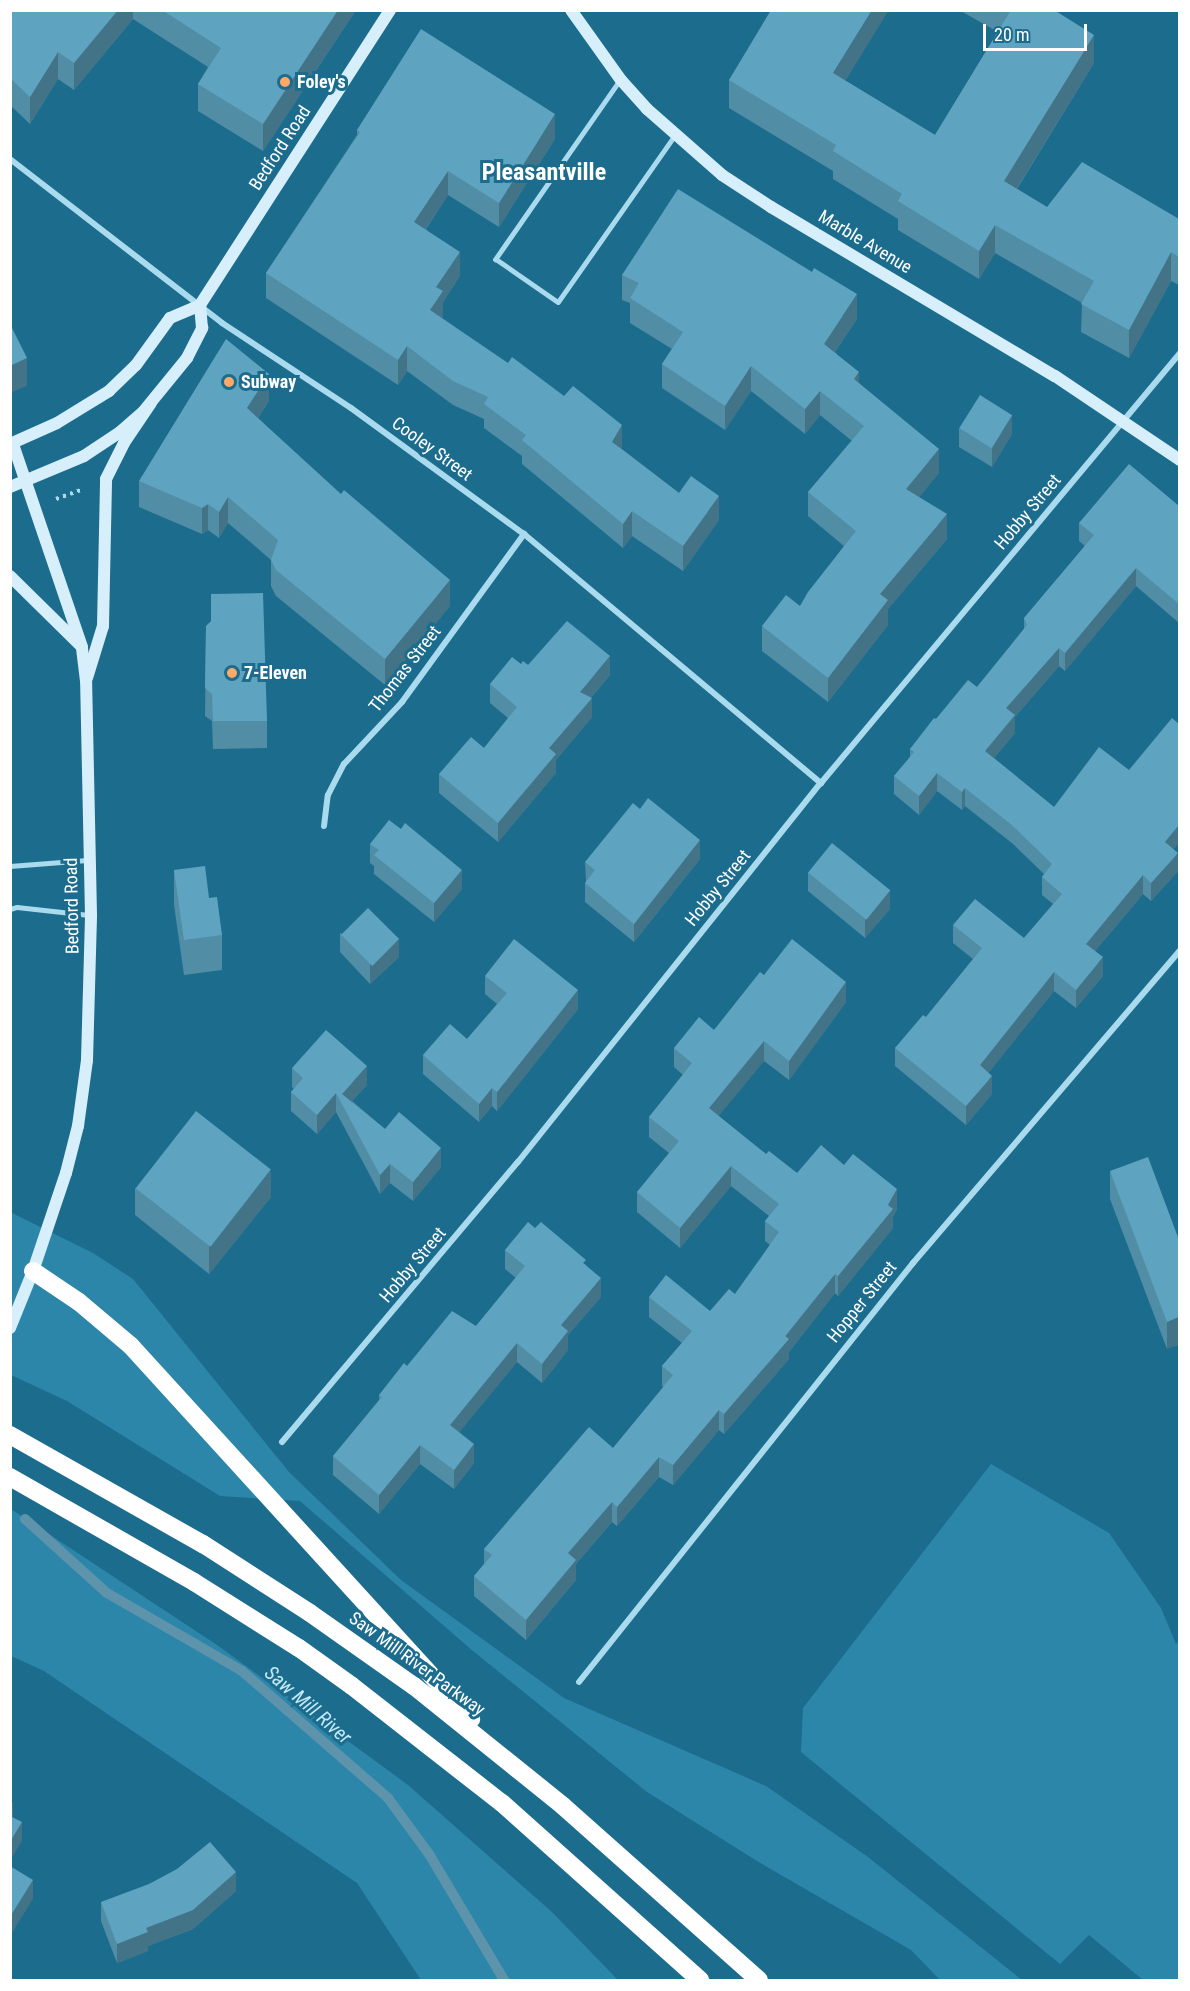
<!DOCTYPE html>
<style>
body{margin:0}
#map{position:relative;width:1190px;height:1991px;overflow:hidden;background:#1c6c8e;font-family:"Roboto Condensed",sans-serif}
div>[style]{position:absolute}
[style*='--x']{left:calc(var(--x)*1px);top:calc(var(--y)*1px);width:calc(var(--w)*1px);rotate:calc(var(--a)*1deg)}
.green>*{inset:0;background:#2c86aa}
.stream>*{height:10px;margin:-5px;padding:0 5px;transform-origin:5px;border-radius:5px;background:#5e94ab}
.path>*{height:4px;margin-top:-2px;transform-origin:0;background:repeating-linear-gradient(90deg,#a9daed 0 3px,transparent 0 7.5px)}
.lane>*{height:4.5px;margin:-2.25px;padding:0 2.25px;transform-origin:2.25px;border-radius:2.25px;background:#a9daed}
.street>*{height:6px;margin:-3px;padding:0 3px;transform-origin:3px;border-radius:3px;background:#a9daed}
.secondary>*{height:12px;margin:-6px;padding:0 6px;transform-origin:6px;border-radius:6px;background:#d6effa}
.highway>*{height:18px;margin:-9px;padding:0 9px;transform-origin:9px;border-radius:9px;background:#fff}
.wall>*{inset:0;background:#518da5}
.shaded-wall>*{inset:0;background:#427386}
.building>*{inset:0;background:#5ea4c0;transform-origin:0 0}
.dots>*{width:16px;height:16px;translate:-50% -50%;box-sizing:border-box;border:3px solid #1c6c8e;border-radius:50%}
span{translate:-50% -50%;white-space:nowrap;text-align:center;line-height:1.15;-webkit-text-stroke:6px #1c6c8e;paint-order:stroke}
.poi-label{font-size:18px;color:#fff;font-weight:700}
.left{translate:0 -50%;text-align:left}
.street-label{font-size:18px;color:#fff}
.water-label{font-size:20px;color:#c4e9f7;font-style:italic}
.district-label{font-size:24px;color:#fff;font-weight:700}
.frame{position:absolute;inset:0;border:12px solid #fff;pointer-events:none}
.scale{position:absolute;left:983px;top:24px;width:104px;height:27px;box-sizing:border-box;border:3px solid #fff;border-top:0;padding-left:8px;font-size:18px;line-height:21px;white-space:nowrap;color:#fff;-webkit-text-stroke:4px #1c6c8e;paint-order:stroke}
</style>
<div id="map">
<div class="green">
<div style="clip-path:polygon(10px 1212px,93px 1253px,133px 1279px,289px 1472px,401px 1580px,564px 1698px,766px 1786px,868px 1857px,1022px 1980px,940px 1980px,911px 1950px,757px 1861px,647px 1792px,473px 1651px,300px 1501px,220px 1496px,67px 1401px,11px 1375px)"></div>
<div style="clip-path:polygon(991px 1464px,1109px 1533px,1161px 1608px,1176px 1644px,1179px 1641px,1179px 1980px,1143px 1980px,1089px 1935px,1060px 1964px,801px 1752px,803px 1708px)"></div>
<div style="clip-path:polygon(11px 1509px,217px 1645px,408px 1785px,552px 1912px,618px 1980px,421px 1980px,357px 1883px,44px 1671px,11px 1656px)"></div>
</div>
<div class="stream">
<div style="--x:25;--y:1519;--w:110;--a:42.1"></div>
<div style="--x:107;--y:1593;--w:156;--a:30"></div>
<div style="--x:242;--y:1671;--w:194;--a:41"></div>
<div style="--x:388;--y:1798;--w:69;--a:53.8"></div>
<div style="--x:429;--y:1854;--w:147;--a:59.2"></div>
</div>
<div class="path">
<div style="--x:56;--y:499;--w:29;--a:-20"></div>
</div>
<div class="lane">
<div style="--x:619;--y:82;--w:216;--a:124.8"></div>
<div style="--x:496;--y:259;--w:75;--a:34.7"></div>
<div style="--x:558;--y:302;--w:204;--a:-55"></div>
<div style="--x:10;--y:866;--w:77;--a:-4.5"></div>
<div style="--x:10;--y:909;--w:7;--a:-16"></div>
<div style="--x:17;--y:907;--w:72;--a:6.3"></div>
</div>
<div class="street">
<div style="--x:10;--y:159;--w:268;--a:37.7"></div>
<div style="--x:222;--y:323;--w:154;--a:33.4"></div>
<div style="--x:351;--y:408;--w:214;--a:36.1"></div>
<div style="--x:524;--y:534;--w:388;--a:40"></div>
<div style="--x:324;--y:826;--w:31;--a:-83"></div>
<div style="--x:328;--y:795;--w:35;--a:-63"></div>
<div style="--x:344;--y:764;--w:85;--a:-46.9"></div>
<div style="--x:402;--y:702;--w:208;--a:-54"></div>
<div style="--x:282;--y:1442;--w:366;--a:-49.9"></div>
<div style="--x:518;--y:1162;--w:485;--a:-51.4"></div>
<div style="--x:821;--y:783;--w:560;--a:-50.14"></div>
<div style="--x:579;--y:1682;--w:536;--a:-51.44"></div>
<div style="--x:913;--y:1263;--w:411;--a:-49.5"></div>
</div>
<div class="secondary">
<div style="--x:571;--y:10;--w:86;--a:54.5"></div>
<div style="--x:621;--y:80;--w:39;--a:48"></div>
<div style="--x:647;--y:109;--w:100;--a:41.3"></div>
<div style="--x:722;--y:175;--w:59;--a:33.1"></div>
<div style="--x:771;--y:207;--w:330;--a:30.8"></div>
<div style="--x:1055;--y:376;--w:151;--a:33.9"></div>
<div style="--x:10;--y:444;--w:51;--a:-24.1"></div>
<div style="--x:57;--y:423;--w:61;--a:-31.6"></div>
<div style="--x:109;--y:391;--w:37;--a:-44"></div>
<div style="--x:136;--y:365;--w:58;--a:-54.1"></div>
<div style="--x:170;--y:318;--w:33;--a:-23"></div>
<div style="--x:200;--y:305;--w:351;--a:-57.2"></div>
<div style="--x:10;--y:487;--w:80;--a:-22.7"></div>
<div style="--x:84;--y:456;--w:43;--a:-33.7"></div>
<div style="--x:120;--y:432;--w:30;--a:-41"></div>
<div style="--x:143;--y:412;--w:70;--a:-50.8"></div>
<div style="--x:187;--y:358;--w:34;--a:-63"></div>
<div style="--x:202;--y:328;--w:23;--a:-95"></div>
<div style="--x:10;--y:576;--w:98;--a:44.6"></div>
<div style="--x:87;--y:678;--w:54;--a:-72.9"></div>
<div style="--x:103;--y:626;--w:147;--a:-88.8"></div>
<div style="--x:106;--y:479;--w:40;--a:-63.4"></div>
<div style="--x:124;--y:443;--w:48;--a:-56"></div>
<div style="--x:10;--y:1328;--w:61;--a:-68"></div>
<div style="--x:33;--y:1271;--w:103;--a:-71.4"></div>
<div style="--x:66;--y:1173;--w:49;--a:-75.7"></div>
<div style="--x:78;--y:1126;--w:67;--a:-82.2"></div>
<div style="--x:87;--y:1060;--w:145;--a:-88.4"></div>
<div style="--x:91;--y:915;--w:234;--a:-91.2"></div>
<div style="--x:86;--y:681;--w:34;--a:-97"></div>
<div style="--x:82;--y:647;--w:214;--a:-108.8"></div>
</div>
<div class="highway">
<div style="--x:33;--y:1271;--w:55;--a:34"></div>
<div style="--x:79;--y:1302;--w:68;--a:40.2"></div>
<div style="--x:131;--y:1346;--w:505;--a:47.65"></div>
<div style="--x:10;--y:1435;--w:222;--a:29.5"></div>
<div style="--x:203;--y:1544;--w:127;--a:32.8"></div>
<div style="--x:310;--y:1613;--w:127;--a:35.1"></div>
<div style="--x:414;--y:1686;--w:191;--a:38.8"></div>
<div style="--x:563;--y:1806;--w:262;--a:41.6"></div>
<div style="--x:10;--y:1477;--w:212;--a:29.7"></div>
<div style="--x:194;--y:1582;--w:124;--a:32.2"></div>
<div style="--x:299;--y:1648;--w:65;--a:35.6"></div>
<div style="--x:352;--y:1686;--w:190;--a:38"></div>
<div style="--x:502;--y:1803;--w:266;--a:41.8"></div>
</div>
<div class="wall">
<div style="clip-path:polygon(10px 10px,356px 10px,263px 151px,198px 111px,198px 84px,208px 67px,133px 19px,74px 90px,58px 79px,30px 124px,10px 105px)"></div>
<div style="clip-path:polygon(959px 10px,1054px 10px,1094px 63px,1017px 189px,1047px 207px,1179px 219px,1179px 285px,1171px 281px,1129px 358px,1081px 332px,1082px 303px,995px 253px,979px 279px,898px 230px,898px 219px,833px 179px,833px 171px,729px 108px,729px 80px,846px 81px,935px 135px,998px 32px)"></div>
<div style="clip-path:polygon(357px 130px,555px 139px,499px 227px,448px 195px,426px 229px,460px 276px,443px 302px,443px 316px,442px 318px,622px 449px,679px 493px,719px 520px,683px 571px,632px 536px,623px 548px,522px 464px,522px 456px,484px 428px,484px 419px,453px 405px,407px 371px,398px 385px,266px 298px,266px 273px,357px 135px)"></div>
<div style="clip-path:polygon(622px 275px,857px 319px,835px 352px,859px 383px,939px 473px,919px 497px,947px 539px,888px 609px,888px 625px,828px 702px,762px 651px,762px 626px,800px 606px,844px 546px,808px 516px,808px 492px,852px 441px,820px 415px,805px 434px,751px 391px,725px 430px,662px 388px,662px 364px,672px 349px,630px 323px,630px 303px,622px 300px)"></div>
<div style="clip-path:polygon(269px 401px,258px 418px,450px 606px,385px 685px,276px 596px,271px 586px,271px 560px,228px 523px,219px 538px,208px 530px,202px 534px,139px 507px,139px 481px)"></div>
<div style="clip-path:polygon(959px 428px,1012px 434px,992px 467px,959px 447px)"></div>
<div style="clip-path:polygon(1179px 506px,1179px 623px,1136px 586px,1065px 671px,1059px 666px,1015px 717px,1015px 733px,994px 758px,1054px 807px,1174px 850px,1178px 871px,1151px 901px,1143px 894px,1095px 951px,1103px 976px,1076px 1008px,1054px 991px,988px 1073px,992px 1094px,966px 1125px,895px 1066px,895px 1048px,926px 1017px,973px 959px,953px 943px,953px 925px,1024px 938px,1053px 904px,1042px 895px,1042px 877px,1044px 874px,1013px 844px,965px 806px,962px 810px,937px 791px,919px 815px,894px 794px,894px 776px,910px 758px,910px 749px,936px 719px,977px 687px,1024px 629px,1024px 618px,1085px 546px,1079px 541px,1079px 523px)"></div>
<div style="clip-path:polygon(206px 626px,267px 721px,267px 748px,213px 749px,212px 721px,205px 716px)"></div>
<div style="clip-path:polygon(521px 664px,610px 675px,591px 698px,592px 717px,556px 760px,556px 773px,498px 842px,439px 793px,439px 774px,484px 748px,508px 718px,490px 703px,490px 684px)"></div>
<div style="clip-path:polygon(401px 829px,462px 889px,434px 922px,374px 874px,374px 866px,370px 863px,370px 844px)"></div>
<div style="clip-path:polygon(700px 859px,634px 942px,585px 902px,585px 883px,586px 882px,585px 862px)"></div>
<div style="clip-path:polygon(174px 870px,209px 898px,222px 935px,222px 970px,184px 975px,174px 905px)"></div>
<div style="clip-path:polygon(808px 872px,890px 909px,865px 938px,808px 891px)"></div>
<div style="clip-path:polygon(340px 933px,399px 957px,370px 984px,340px 952px)"></div>
<div style="clip-path:polygon(764px 975px,846px 1002px,789px 1080px,764px 1061px,718px 1116px,766px 1154px,797px 1173px,897px 1209px,893px 1217px,893px 1228px,838px 1296px,835px 1293px,789px 1352px,789px 1359px,724px 1434px,719px 1430px,673px 1485px,659px 1477px,617px 1526px,612px 1522px,576px 1564px,576px 1580px,526px 1640px,474px 1596px,474px 1576px,484px 1564px,484px 1549px,613px 1448px,664px 1387px,662px 1386px,662px 1366px,682px 1343px,649px 1317px,649px 1297px,710px 1311px,735px 1294px,770px 1245px,765px 1241px,765px 1221px,769px 1216px,731px 1186px,680px 1248px,637px 1212px,637px 1192px,669px 1153px,649px 1137px,649px 1117px,683px 1075px,674px 1067px,674px 1048px,714px 1030px)"></div>
<div style="clip-path:polygon(485px 976px,578px 1009px,497px 1111px,492px 1106px,479px 1122px,423px 1074px,423px 1055px,467px 1039px,497px 1004px,485px 994px)"></div>
<div style="clip-path:polygon(292px 1068px,367px 1085px,352px 1101px,385px 1129px,441px 1167px,413px 1201px,390px 1183px,380px 1194px,336px 1112px,317px 1134px,291px 1111px,291px 1092px,294px 1089px,292px 1087px)"></div>
<div style="clip-path:polygon(1110px 1171px,1179px 1240px,1167px 1349px,1110px 1199px)"></div>
<div style="clip-path:polygon(135px 1188px,271px 1197px,209px 1274px,135px 1215px)"></div>
<div style="clip-path:polygon(535px 1228px,586px 1265px,601px 1297px,568px 1335px,568px 1350px,542px 1383px,517px 1362px,459px 1432px,474px 1463px,454px 1489px,420px 1464px,379px 1514px,333px 1475px,333px 1456px,379px 1400px,379px 1395px,407px 1366px,476px 1326px,516px 1278px,505px 1269px,505px 1250px)"></div>
<div style="clip-path:polygon(236px 1891px,193px 1929px,148px 1946px,148px 1951px,117px 1963px,101px 1921px,101px 1902px)"></div>
</div>
<div class="shaded-wall">
<div style="clip-path:polygon(118px 10px,133px 10px,133px 19px,74px 90px,74px 63px)"></div>
<div style="clip-path:polygon(338px 10px,356px 10px,263px 151px,263px 124px)"></div>
<div style="clip-path:polygon(872px 10px,889px 10px,833px 101px,833px 73px)"></div>
<div style="clip-path:polygon(1094px 35px,1094px 63px,1004px 209px,1004px 181px)"></div>
<div style="clip-path:polygon(58px 52px,58px 79px,30px 124px,30px 97px)"></div>
<div style="clip-path:polygon(555px 114px,555px 139px,499px 227px,499px 203px)"></div>
<div style="clip-path:polygon(448px 171px,448px 195px,414px 246px,414px 222px)"></div>
<div style="clip-path:polygon(995px 225px,995px 253px,979px 279px,979px 251px)"></div>
<div style="clip-path:polygon(460px 252px,460px 276px,443px 302px,443px 316px,430px 335px,430px 310px,436px 287px)"></div>
<div style="clip-path:polygon(1171px 252px,1171px 281px,1129px 358px,1129px 330px)"></div>
<div style="clip-path:polygon(857px 294px,857px 319px,824px 368px,824px 344px)"></div>
<div style="clip-path:polygon(407px 346px,407px 371px,398px 385px,398px 360px)"></div>
<div style="clip-path:polygon(27px 358px,27px 386px,10px 393px,10px 366px)"></div>
<div style="clip-path:polygon(751px 366px,751px 391px,725px 430px,725px 406px)"></div>
<div style="clip-path:polygon(859px 372px,859px 397px,854px 379px)"></div>
<div style="clip-path:polygon(269px 374px,269px 401px,247px 434px,247px 408px)"></div>
<div style="clip-path:polygon(820px 391px,820px 415px,805px 434px,805px 409px)"></div>
<div style="clip-path:polygon(1012px 415px,1012px 434px,992px 467px,992px 448px)"></div>
<div style="clip-path:polygon(622px 425px,622px 449px,612px 442px)"></div>
<div style="clip-path:polygon(939px 449px,939px 473px,906px 513px,906px 489px)"></div>
<div style="clip-path:polygon(719px 496px,719px 520px,683px 571px,683px 546px)"></div>
<div style="clip-path:polygon(228px 497px,228px 523px,219px 538px,219px 512px)"></div>
<div style="clip-path:polygon(208px 504px,208px 530px,202px 534px,202px 508px)"></div>
<div style="clip-path:polygon(632px 511px,632px 536px,623px 548px,623px 524px)"></div>
<div style="clip-path:polygon(947px 514px,947px 539px,888px 609px,888px 625px,828px 702px,828px 678px,880px 594px)"></div>
<div style="clip-path:polygon(1136px 568px,1136px 586px,1065px 671px,1065px 653px)"></div>
<div style="clip-path:polygon(450px 580px,450px 606px,385px 685px,385px 659px)"></div>
<div style="clip-path:polygon(1059px 648px,1059px 666px,1015px 717px,1015px 733px,985px 769px,985px 751px,1006px 708px)"></div>
<div style="clip-path:polygon(610px 656px,610px 675px,580px 711px,580px 692px)"></div>
<div style="clip-path:polygon(592px 698px,592px 717px,556px 760px,556px 773px,498px 842px,498px 823px,549px 748px)"></div>
<div style="clip-path:polygon(937px 773px,937px 791px,919px 815px,919px 796px)"></div>
<div style="clip-path:polygon(965px 788px,965px 806px,962px 810px,962px 792px)"></div>
<div style="clip-path:polygon(1179px 825px,1179px 843px,1165px 860px,1165px 842px)"></div>
<div style="clip-path:polygon(700px 840px,700px 859px,634px 942px,634px 924px)"></div>
<div style="clip-path:polygon(1178px 853px,1178px 871px,1151px 901px,1151px 883px)"></div>
<div style="clip-path:polygon(462px 870px,462px 889px,434px 922px,434px 903px)"></div>
<div style="clip-path:polygon(1143px 875px,1143px 894px,1086px 962px,1086px 944px)"></div>
<div style="clip-path:polygon(890px 890px,890px 909px,865px 938px,865px 919px)"></div>
<div style="clip-path:polygon(399px 939px,399px 957px,370px 984px,370px 965px)"></div>
<div style="clip-path:polygon(1103px 957px,1103px 976px,1076px 1008px,1076px 990px)"></div>
<div style="clip-path:polygon(1054px 972px,1054px 991px,980px 1084px,980px 1065px)"></div>
<div style="clip-path:polygon(846px 982px,846px 1002px,789px 1080px,789px 1061px)"></div>
<div style="clip-path:polygon(578px 990px,578px 1009px,497px 1111px,497px 1092px)"></div>
<div style="clip-path:polygon(764px 1041px,764px 1061px,709px 1128px,709px 1108px)"></div>
<div style="clip-path:polygon(367px 1066px,367px 1085px,345px 1109px,342px 1094px)"></div>
<div style="clip-path:polygon(992px 1076px,992px 1094px,966px 1125px,966px 1106px)"></div>
<div style="clip-path:polygon(492px 1088px,492px 1106px,479px 1122px,479px 1104px)"></div>
<div style="clip-path:polygon(336px 1093px,336px 1112px,317px 1134px,317px 1115px)"></div>
<div style="clip-path:polygon(441px 1148px,441px 1167px,413px 1201px,413px 1182px)"></div>
<div style="clip-path:polygon(390px 1164px,390px 1183px,380px 1194px,380px 1175px)"></div>
<div style="clip-path:polygon(731px 1166px,731px 1186px,680px 1248px,680px 1228px)"></div>
<div style="clip-path:polygon(271px 1170px,271px 1197px,209px 1274px,209px 1246px)"></div>
<div style="clip-path:polygon(897px 1189px,897px 1209px,893px 1217px,893px 1228px,838px 1296px,838px 1276px,888px 1205px)"></div>
<div style="clip-path:polygon(835px 1274px,835px 1293px,789px 1352px,789px 1359px,724px 1434px,724px 1414px)"></div>
<div style="clip-path:polygon(601px 1278px,601px 1297px,568px 1335px,568px 1350px,542px 1383px,542px 1364px,561px 1325px)"></div>
<div style="clip-path:polygon(1179px 1317px,1179px 1345px,1167px 1349px,1167px 1322px)"></div>
<div style="clip-path:polygon(517px 1343px,517px 1362px,450px 1444px,450px 1425px)"></div>
<div style="clip-path:polygon(719px 1410px,719px 1430px,673px 1485px,673px 1465px)"></div>
<div style="clip-path:polygon(474px 1444px,474px 1463px,454px 1489px,454px 1470px)"></div>
<div style="clip-path:polygon(420px 1445px,420px 1464px,379px 1514px,379px 1495px)"></div>
<div style="clip-path:polygon(659px 1457px,659px 1477px,617px 1526px,617px 1507px)"></div>
<div style="clip-path:polygon(612px 1502px,612px 1522px,576px 1564px,576px 1580px,526px 1640px,526px 1620px,568px 1553px)"></div>
<div style="clip-path:polygon(13px 1802px,13px 1821px,10px 1825px,10px 1806px)"></div>
<div style="clip-path:polygon(22px 1822px,22px 1841px,10px 1861px,10px 1842px)"></div>
<div style="clip-path:polygon(236px 1872px,236px 1891px,193px 1929px,148px 1946px,148px 1951px,117px 1963px,117px 1944px,146px 1928px)"></div>
<div style="clip-path:polygon(33px 1880px,33px 1899px,10px 1936px,10px 1917px)"></div>
</div>
<div class="building">
<div style="clip-path:polygon(10px 10px,118px 10px,74px 63px,58px 52px,30px 97px,10px 78px)"></div>
<div style="clip-path:polygon(162px 10px,338px 10px,263px 124px,198px 84px,221px 48px)"></div>
<div style="clip-path:polygon(771px 10px,872px 10px,833px 73px,935px 135px,1011px 10px,1054px 10px,1094px 35px,1004px 181px,1047px 207px,1082px 162px,1179px 219px,1179px 257px,1171px 252px,1129px 330px,1081px 304px,1094px 281px,995px 225px,979px 251px,898px 201px,902px 194px,833px 151px,836px 145px,729px 80px)"></div>
<div style="clip-path:polygon(421px 29px,555px 114px,499px 203px,448px 171px,414px 222px,460px 252px,436px 287px,443px 291px,430px 310px,508px 363px,512px 357px,564px 396px,573px 386px,622px 425px,612px 442px,679px 493px,691px 476px,719px 496px,683px 546px,632px 511px,623px 524px,522px 440px,526px 435px,484px 404px,488px 397px,453px 381px,407px 346px,398px 360px,266px 273px,360px 132px,357px 130px)"></div>
<div style="clip-path:polygon(678px 189px,812px 272px,814px 268px,857px 294px,824px 344px,859px 372px,854px 379px,939px 449px,906px 489px,947px 514px,880px 594px,888px 600px,828px 678px,762px 626px,786px 595px,800px 606px,808px 592px,856px 531px,808px 492px,864px 426px,820px 391px,805px 409px,751px 366px,725px 406px,662px 364px,683px 332px,630px 298px,639px 283px,622px 275px)"></div>
<div style="clip-path:polygon(10px 324px,27px 358px,10px 366px)"></div>
<div style="clip-path:polygon(226px 339px,269px 374px,247px 408px,341px 494px,344px 490px,450px 580px,385px 659px,276px 570px,271px 560px,278px 540px,228px 497px,219px 512px,208px 504px,202px 508px,139px 481px)"></div>
<div style="left:980px;top:395px;width:38px;height:39px;rotate:32deg"></div>
<div style="clip-path:polygon(1129px 464px,1179px 506px,1179px 604px,1136px 568px,1065px 653px,1059px 648px,1006px 708px,1015px 715px,985px 751px,1054px 807px,1099px 747px,1129px 770px,1172px 718px,1179px 724px,1179px 825px,1165px 842px,1178px 853px,1151px 883px,1143px 875px,1086px 944px,1103px 957px,1076px 990px,1054px 972px,980px 1065px,992px 1076px,966px 1106px,895px 1048px,923px 1015px,926px 1017px,982px 948px,953px 925px,975px 899px,1024px 938px,1062px 894px,1042px 877px,1052px 864px,1013px 826px,965px 788px,962px 792px,937px 773px,919px 796px,894px 776px,914px 752px,910px 749px,934px 718px,936px 719px,968px 680px,977px 687px,1027px 625px,1024px 618px,1094px 535px,1079px 523px)"></div>
<div style="clip-path:polygon(263px 593px,267px 721px,213px 721px,212px 694px,205px 688px,206px 626px,211px 621px,211px 594px)"></div>
<div style="clip-path:polygon(567px 621px,610px 656px,580px 692px,592px 698px,549px 748px,556px 754px,498px 823px,439px 774px,471px 737px,484px 748px,517px 707px,490px 684px,512px 657px,521px 664px,523px 661px,528px 665px)"></div>
<div style="clip-path:polygon(648px 798px,700px 840px,634px 924px,585px 883px,595px 870px,585px 862px,633px 803px,640px 809px)"></div>
<div style="clip-path:polygon(389px 820px,401px 829px,405px 823px,462px 870px,434px 903px,374px 855px,379px 850px,370px 844px)"></div>
<div style="left:832px;top:843px;width:75px;height:38px;rotate:39deg"></div>
<div style="clip-path:polygon(205px 866px,209px 898px,217px 897px,222px 935px,184px 940px,174px 870px)"></div>
<div style="left:368px;top:908px;width:44px;height:38px;rotate:45deg"></div>
<div style="clip-path:polygon(514px 939px,578px 990px,497px 1092px,492px 1088px,479px 1104px,423px 1055px,450px 1024px,467px 1039px,507px 993px,485px 976px)"></div>
<div style="clip-path:polygon(792px 939px,846px 982px,789px 1061px,764px 1041px,709px 1108px,766px 1154px,769px 1151px,797px 1173px,821px 1145px,844px 1165px,853px 1154px,897px 1189px,888px 1205px,893px 1209px,838px 1276px,835px 1274px,785px 1336px,789px 1339px,724px 1414px,719px 1410px,673px 1465px,659px 1457px,617px 1507px,612px 1502px,568px 1553px,576px 1560px,526px 1620px,474px 1576px,492px 1555px,484px 1549px,589px 1427px,613px 1448px,673px 1375px,662px 1366px,692px 1331px,649px 1297px,666px 1275px,710px 1311px,729px 1289px,735px 1294px,779px 1232px,765px 1221px,779px 1204px,731px 1166px,680px 1228px,637px 1192px,679px 1141px,649px 1117px,692px 1063px,674px 1048px,699px 1017px,714px 1030px,760px 972px,764px 975px)"></div>
<div style="clip-path:polygon(326px 1030px,367px 1066px,342px 1094px,385px 1129px,399px 1112px,441px 1148px,413px 1182px,390px 1164px,380px 1175px,336px 1093px,317px 1115px,291px 1092px,303px 1078px,292px 1068px)"></div>
<div style="left:196px;top:1111px;width:95px;height:98px;rotate:38deg"></div>
<div style="clip-path:polygon(1148px 1157px,1179px 1240px,1179px 1317px,1167px 1322px,1110px 1171px)"></div>
<div style="clip-path:polygon(528px 1222px,535px 1228px,541px 1222px,586px 1260px,583px 1263px,601px 1278px,561px 1325px,568px 1331px,542px 1364px,517px 1343px,450px 1425px,474px 1444px,454px 1470px,420px 1445px,379px 1495px,333px 1456px,382px 1397px,379px 1395px,404px 1363px,407px 1366px,452px 1311px,476px 1326px,525px 1266px,505px 1250px)"></div>
<div style="clip-path:polygon(10px 1816px,22px 1822px,10px 1842px)"></div>
<div style="clip-path:polygon(210px 1842px,236px 1872px,193px 1910px,146px 1928px,148px 1932px,117px 1944px,101px 1902px,149px 1884px,177px 1869px)"></div>
<div style="clip-path:polygon(10px 1866px,33px 1880px,10px 1917px)"></div>
</div>
<div class="dots">
<div style="left:285px;top:82px;background:#fea966"></div>
<div style="left:229px;top:382px;background:#fea966"></div>
<div style="left:232px;top:673px;background:#fea966"></div>
</div>
<div class="poi-label">
<span class="left" style="left:297px;top:82px">Foley's</span>
<span class="left" style="left:241px;top:382px">Subway</span>
<span class="left" style="left:244px;top:673px">7-Eleven</span>
</div>
<div class="street-label">
<span style="left:280px;top:148px;rotate:-57deg">Bedford Road</span>
<span style="left:865px;top:242px;rotate:31deg">Marble Avenue</span>
<span style="left:432px;top:449px;rotate:36deg">Cooley Street</span>
<span style="left:1028px;top:512px;rotate:-50deg">Hobby Street</span>
<span style="left:405px;top:669px;rotate:-52deg">Thomas Street</span>
<span style="left:718px;top:888px;rotate:-51deg">Hobby Street</span>
<span style="left:72px;top:906px;rotate:-91deg">Bedford Road</span>
<span style="left:413px;top:1265px;rotate:-50deg">Hobby Street</span>
<span style="left:862px;top:1302px;rotate:-51deg">Hopper Street</span>
<span style="left:417px;top:1664px;rotate:36deg">Saw Mill River Parkway</span>
</div>
<div class="water-label">
<span style="left:308px;top:1705px;rotate:41deg">Saw Mill River</span>
</div>
<div class="district-label">
<span style="left:544px;top:173px">Pleasantville</span>
</div>
<div class="frame"></div>
<div class="scale">20 m</div>
</div>
